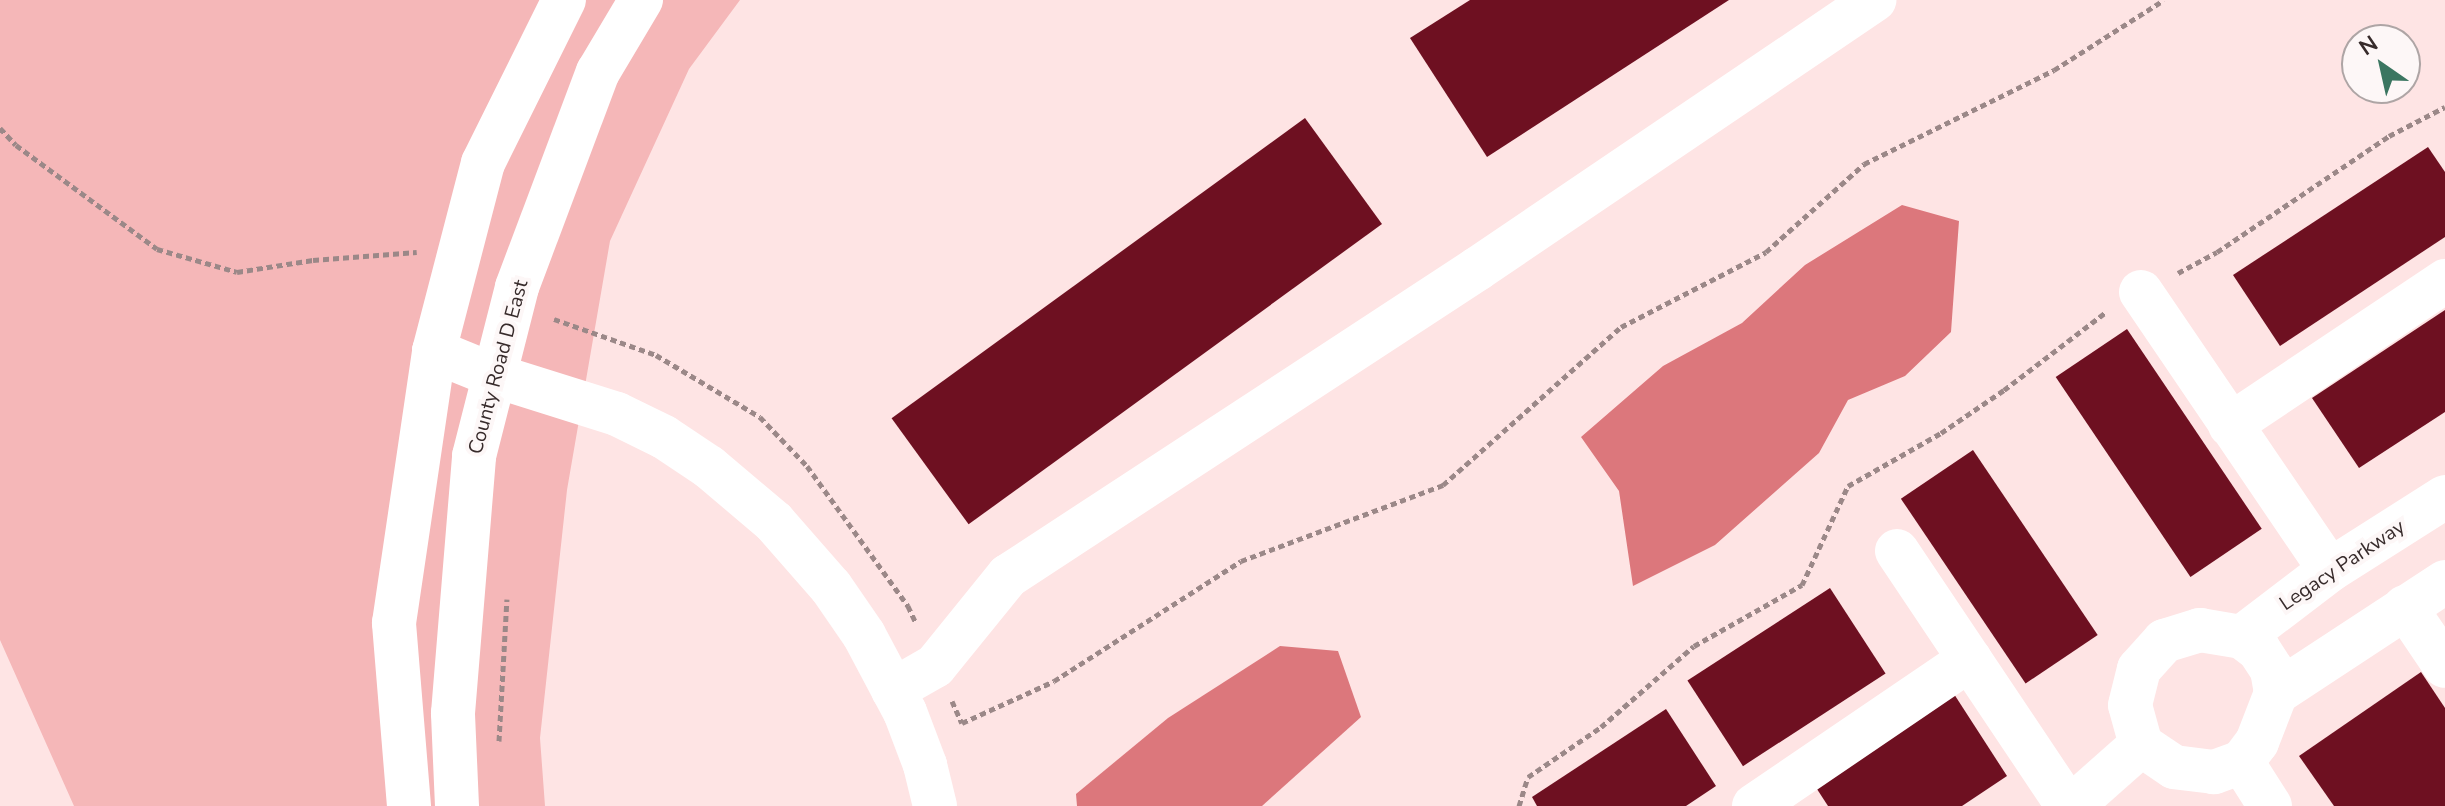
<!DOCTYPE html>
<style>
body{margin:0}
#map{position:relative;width:2445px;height:806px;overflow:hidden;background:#fee4e4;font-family:"Nunito Sans",sans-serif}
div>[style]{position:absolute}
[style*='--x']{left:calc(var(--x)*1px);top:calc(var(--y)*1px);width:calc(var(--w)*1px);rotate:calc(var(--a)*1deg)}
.green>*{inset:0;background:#f5b7b8}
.water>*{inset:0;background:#dc777c}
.building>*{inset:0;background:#6e1021;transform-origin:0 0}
.path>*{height:5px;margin-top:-2.5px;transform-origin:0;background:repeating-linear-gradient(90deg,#9b8888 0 6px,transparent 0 10px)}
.minor>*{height:44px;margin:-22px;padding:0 22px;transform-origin:22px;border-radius:22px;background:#fff}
span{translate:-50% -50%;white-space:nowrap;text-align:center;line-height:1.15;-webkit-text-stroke:8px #fdf7f7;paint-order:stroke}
.street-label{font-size:20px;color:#372b2b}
.north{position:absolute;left:2341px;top:24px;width:80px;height:80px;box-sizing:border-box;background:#fdf7f7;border:2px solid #aea5a5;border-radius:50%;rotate:326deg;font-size:22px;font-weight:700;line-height:32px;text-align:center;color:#372b2b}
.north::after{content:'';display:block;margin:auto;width:28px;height:36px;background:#3b7661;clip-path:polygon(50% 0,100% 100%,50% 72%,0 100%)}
</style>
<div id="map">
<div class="green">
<div style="clip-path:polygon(0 0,740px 0,689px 69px,610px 241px,567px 490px,540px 738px,545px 806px,74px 806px,0 640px)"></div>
</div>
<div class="water">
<div style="clip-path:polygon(1902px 205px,1959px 221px,1951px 332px,1905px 376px,1848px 400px,1819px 453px,1715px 545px,1633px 586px,1619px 491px,1581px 437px,1663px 366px,1742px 323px,1805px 265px)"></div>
<div style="clip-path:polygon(1280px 646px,1338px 651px,1361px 717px,1262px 806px,1077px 806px,1076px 794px,1168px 718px)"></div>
</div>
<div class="building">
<div style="clip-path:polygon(1470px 0,1729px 0,1487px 157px,1410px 38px)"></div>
<div style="left:1305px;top:118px;width:131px;height:511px;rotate:54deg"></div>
<div style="clip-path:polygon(2428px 147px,2445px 172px,2445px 237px,2280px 346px,2233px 275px)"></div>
<div style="clip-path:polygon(2445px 310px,2445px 412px,2359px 468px,2312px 398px)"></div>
<div style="left:2127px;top:329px;width:241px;height:86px;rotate:56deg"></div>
<div style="left:1973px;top:450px;width:223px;height:87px;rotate:56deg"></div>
<div style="left:1830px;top:588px;width:102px;height:170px;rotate:57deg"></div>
<div style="clip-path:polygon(2421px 672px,2445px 708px,2445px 806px,2334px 806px,2299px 756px)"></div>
<div style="clip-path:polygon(1954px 694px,2007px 776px,1962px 806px,1828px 806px,1815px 786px)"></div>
<div style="clip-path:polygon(1666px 709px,1716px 786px,1686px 806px,1537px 806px,1532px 797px)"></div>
</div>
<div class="path">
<div style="--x:0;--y:128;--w:23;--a:47"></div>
<div style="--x:16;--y:145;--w:175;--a:36.4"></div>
<div style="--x:157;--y:249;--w:83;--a:16"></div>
<div style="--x:237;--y:272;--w:77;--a:-9"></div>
<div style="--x:313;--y:260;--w:104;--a:-4.4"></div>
<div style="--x:2178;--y:273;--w:44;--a:-28.3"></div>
<div style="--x:2217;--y:252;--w:207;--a:-34"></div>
<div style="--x:2389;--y:136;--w:63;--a:-27.4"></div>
<div style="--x:554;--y:319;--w:108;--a:19.4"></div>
<div style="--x:656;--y:355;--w:121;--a:30.8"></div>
<div style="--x:760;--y:417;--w:68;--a:46.2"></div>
<div style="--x:807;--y:466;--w:173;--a:54.2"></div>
<div style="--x:908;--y:606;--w:19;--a:65"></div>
<div style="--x:952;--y:701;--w:24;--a:66"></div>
<div style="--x:962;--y:723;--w:101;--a:-24.5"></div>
<div style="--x:1054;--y:681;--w:222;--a:-32.7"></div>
<div style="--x:1241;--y:561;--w:216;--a:-20.6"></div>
<div style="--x:1443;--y:485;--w:238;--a:-41.6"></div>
<div style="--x:1621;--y:327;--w:163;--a:-27.3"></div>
<div style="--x:1766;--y:252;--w:132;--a:-41.9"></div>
<div style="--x:1864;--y:164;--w:212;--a:-26.3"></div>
<div style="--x:2054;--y:70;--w:130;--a:-32.5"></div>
<div style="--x:499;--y:741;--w:142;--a:-86.8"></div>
<div style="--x:1519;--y:806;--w:30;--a:-73"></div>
<div style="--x:1528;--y:777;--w:88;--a:-34.4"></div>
<div style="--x:1601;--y:727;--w:123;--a:-41.1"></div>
<div style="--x:1694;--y:646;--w:124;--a:-29.5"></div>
<div style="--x:1802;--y:585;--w:109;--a:-65.1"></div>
<div style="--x:1848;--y:486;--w:107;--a:-29.7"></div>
<div style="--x:1941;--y:433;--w:76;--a:-34.3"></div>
<div style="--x:2004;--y:390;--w:128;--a:-37.4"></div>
</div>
<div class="minor">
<div style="--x:2141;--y:292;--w:336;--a:55.8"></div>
<div style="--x:434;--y:351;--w:64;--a:22.1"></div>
<div style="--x:493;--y:375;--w:130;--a:17.5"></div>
<div style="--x:617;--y:414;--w:52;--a:26.1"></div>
<div style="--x:664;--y:437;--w:54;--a:33.7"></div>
<div style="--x:709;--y:467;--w:85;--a:40.2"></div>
<div style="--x:774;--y:522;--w:86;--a:48.8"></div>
<div style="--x:831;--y:587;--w:58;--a:55.5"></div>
<div style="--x:864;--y:635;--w:87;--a:62"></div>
<div style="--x:905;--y:712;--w:57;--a:69.3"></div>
<div style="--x:925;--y:765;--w:42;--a:76.3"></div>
<div style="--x:2230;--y:425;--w:259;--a:-33.8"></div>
<div style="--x:1897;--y:551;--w:307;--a:56.2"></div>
<div style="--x:2405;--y:607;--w:71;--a:55.9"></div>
<div style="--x:2200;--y:630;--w:43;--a:9.5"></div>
<div style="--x:2242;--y:637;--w:21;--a:37"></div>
<div style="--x:2259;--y:650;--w:24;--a:57"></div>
<div style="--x:2272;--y:670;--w:23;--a:80"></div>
<div style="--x:2276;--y:693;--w:53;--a:111.2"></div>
<div style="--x:2257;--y:742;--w:25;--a:127"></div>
<div style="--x:2242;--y:762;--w:30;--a:160"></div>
<div style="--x:2214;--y:772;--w:40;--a:-172.9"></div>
<div style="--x:2174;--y:767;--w:40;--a:-146"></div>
<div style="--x:2141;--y:745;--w:41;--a:-105.4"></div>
<div style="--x:2130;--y:705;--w:37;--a:-76"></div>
<div style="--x:2139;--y:669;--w:38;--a:-48"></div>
<div style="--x:2164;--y:641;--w:38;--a:-17"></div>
<div style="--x:2242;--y:637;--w:111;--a:-37.3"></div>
<div style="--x:2330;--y:570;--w:136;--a:-32.4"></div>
<div style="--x:893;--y:690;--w:48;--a:-29.7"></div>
<div style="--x:935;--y:666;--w:116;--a:-51"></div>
<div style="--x:1008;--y:576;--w:561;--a:-33.21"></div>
<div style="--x:1477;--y:269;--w:480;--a:-34.1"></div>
<div style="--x:2276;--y:693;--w:202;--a:-33.3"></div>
<div style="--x:2242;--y:762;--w:52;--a:57.5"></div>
<div style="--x:409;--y:806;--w:184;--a:-94.7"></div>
<div style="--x:394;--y:623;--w:275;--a:-81.6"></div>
<div style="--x:434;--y:351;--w:194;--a:-75.4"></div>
<div style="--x:483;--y:163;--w:182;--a:-63.6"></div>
<div style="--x:457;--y:806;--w:93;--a:-92.5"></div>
<div style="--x:453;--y:713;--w:258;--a:-85.3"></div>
<div style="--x:474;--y:456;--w:174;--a:-75.7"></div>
<div style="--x:517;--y:287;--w:230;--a:-69.4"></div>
<div style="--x:598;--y:72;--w:84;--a:-59.2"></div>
<div style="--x:1754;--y:806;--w:261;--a:-34.2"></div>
<div style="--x:2072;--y:806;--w:92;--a:-41.5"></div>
</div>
<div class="street-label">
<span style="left:498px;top:367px;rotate:-75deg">County Road D East</span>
<span style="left:2342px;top:565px;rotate:-34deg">Legacy Parkway</span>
</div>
<div class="north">N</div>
</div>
